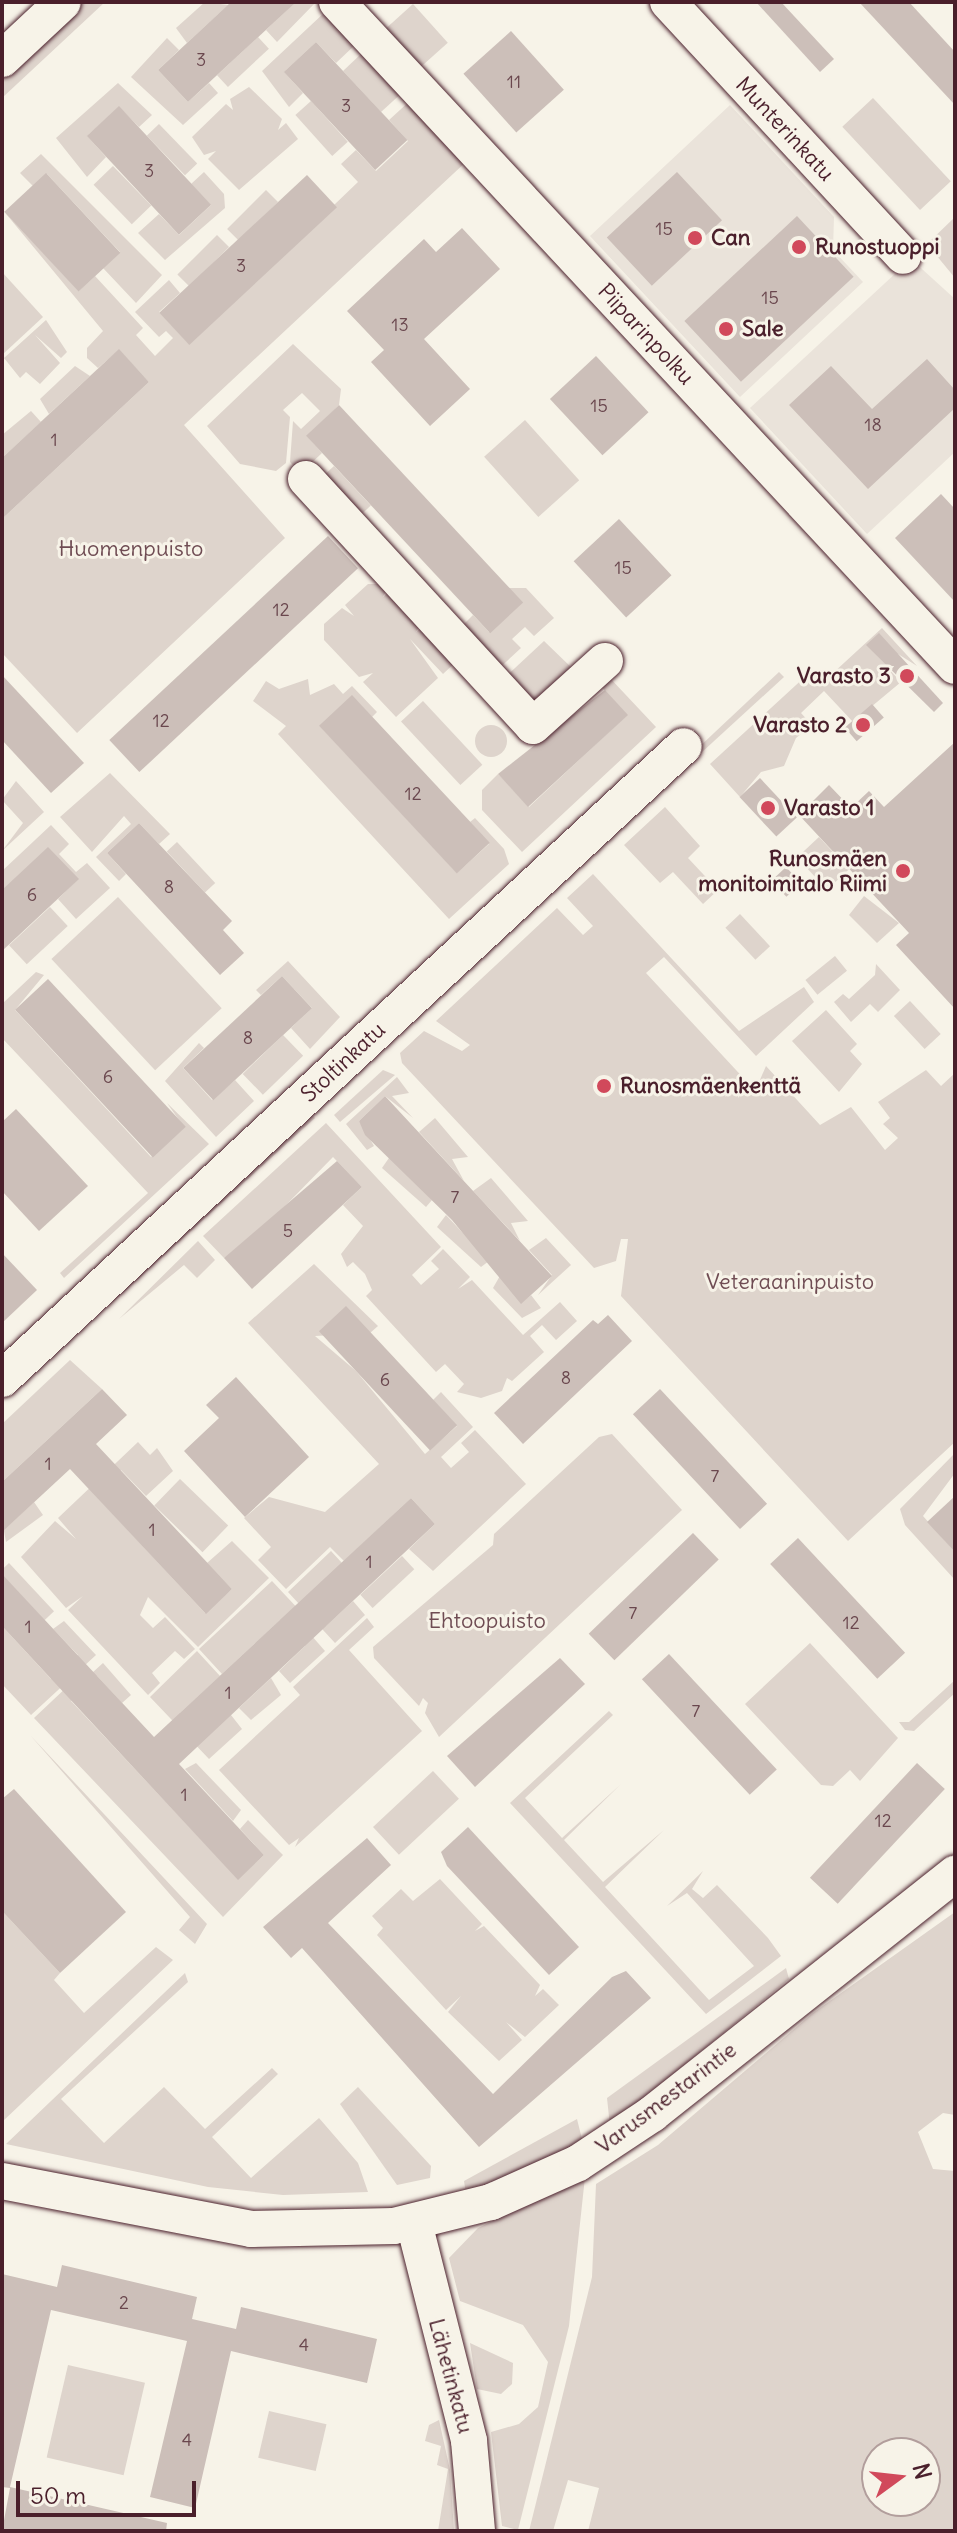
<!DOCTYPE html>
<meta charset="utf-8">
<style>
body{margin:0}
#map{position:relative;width:957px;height:2533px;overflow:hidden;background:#f7f3e8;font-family:Delius,sans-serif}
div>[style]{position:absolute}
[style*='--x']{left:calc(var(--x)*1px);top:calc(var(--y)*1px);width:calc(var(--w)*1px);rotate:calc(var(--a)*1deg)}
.built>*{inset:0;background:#eae3da}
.green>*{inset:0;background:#ded4cc;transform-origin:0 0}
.round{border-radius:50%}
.building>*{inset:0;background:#ccbfb9;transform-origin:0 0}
.roads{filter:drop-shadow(0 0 2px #4a1f2b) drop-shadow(0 0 2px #4a1f2b)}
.minor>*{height:36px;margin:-18px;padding:0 18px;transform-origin:18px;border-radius:18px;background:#f7f3e8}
.dots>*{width:22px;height:22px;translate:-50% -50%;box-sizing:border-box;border:4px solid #f7f3e8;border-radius:50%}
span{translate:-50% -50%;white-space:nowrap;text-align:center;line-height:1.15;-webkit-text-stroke:6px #f7f3e8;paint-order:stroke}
.number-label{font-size:18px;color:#6a474e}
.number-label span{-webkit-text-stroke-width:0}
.street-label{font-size:22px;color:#4a1f2b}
.poi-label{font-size:22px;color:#4a1f2b;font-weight:700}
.left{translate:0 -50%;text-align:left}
.right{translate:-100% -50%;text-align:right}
.park-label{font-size:22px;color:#6f4c53}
.frame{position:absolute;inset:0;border:4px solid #4a1f2b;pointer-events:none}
.north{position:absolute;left:861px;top:2437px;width:80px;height:80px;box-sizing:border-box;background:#f7f3e8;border:2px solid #b29e9c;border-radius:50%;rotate:75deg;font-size:22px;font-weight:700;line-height:32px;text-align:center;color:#4a1f2b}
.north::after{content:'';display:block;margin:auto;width:28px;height:36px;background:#d1495b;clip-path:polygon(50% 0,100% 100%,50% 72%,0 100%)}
.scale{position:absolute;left:16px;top:2481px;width:180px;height:36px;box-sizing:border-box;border:4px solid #4a1f2b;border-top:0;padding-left:10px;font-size:24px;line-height:28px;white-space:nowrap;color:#4a1f2b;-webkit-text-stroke:6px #f7f3e8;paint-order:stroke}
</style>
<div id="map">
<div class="built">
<div style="clip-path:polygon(730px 105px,834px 217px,833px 250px,863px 282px,740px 397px,590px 236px)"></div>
<div style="clip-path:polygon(911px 259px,955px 299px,955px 452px,867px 534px,750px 408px)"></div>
</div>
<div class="green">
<div style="clip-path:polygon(82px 2px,105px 2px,2px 98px,2px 75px)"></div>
<div style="clip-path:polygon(205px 2px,228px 5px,187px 43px,176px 28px)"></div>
<div style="clip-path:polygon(279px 2px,316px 2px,277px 42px,266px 30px,287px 10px)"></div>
<div style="left:413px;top:4px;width:52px;height:38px;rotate:48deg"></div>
<div style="clip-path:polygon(325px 12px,356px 44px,336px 63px,316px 42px,284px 72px,303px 93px,289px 107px,262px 71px)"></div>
<div style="left:258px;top:37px;width:16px;height:56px;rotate:47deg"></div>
<div style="clip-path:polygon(167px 38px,179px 50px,158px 70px,188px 102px,209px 83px,218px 93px,183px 125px,131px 77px)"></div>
<div style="clip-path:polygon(362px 53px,404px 91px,381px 112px,343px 71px)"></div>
<div style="clip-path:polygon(118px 83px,152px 115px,139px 127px,119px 107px,87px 136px,106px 157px,87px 177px,56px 138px)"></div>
<div style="clip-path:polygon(249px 87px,282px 119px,278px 130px,286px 123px,298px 139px,239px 190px,208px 159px,216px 151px,204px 155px,192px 137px,226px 104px,233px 110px,230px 99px)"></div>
<div style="left:873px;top:98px;width:114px;height:42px;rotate:47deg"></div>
<div style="clip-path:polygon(412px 99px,468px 160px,184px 425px,285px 538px,77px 733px,2px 653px,2px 519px,149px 382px,119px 350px,98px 368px,87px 358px,87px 348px,103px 331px,2px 209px,79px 291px,95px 276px,143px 328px,136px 335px,155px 356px,173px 338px,166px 331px,159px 337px,135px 312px,169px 280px,180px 293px,159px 312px,189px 344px,358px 182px,341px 164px,356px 150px,376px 171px,408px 141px,389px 120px)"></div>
<div style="left:311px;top:101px;width:55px;height:21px;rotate:48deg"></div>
<div style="left:159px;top:124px;width:55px;height:17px;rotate:46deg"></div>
<div style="clip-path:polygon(41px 154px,162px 275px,136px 303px,103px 268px,120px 252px,47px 174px,33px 186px,20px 173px)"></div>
<div style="left:113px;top:166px;width:55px;height:27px;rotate:46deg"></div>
<div style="clip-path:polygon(204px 172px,224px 194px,225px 208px,165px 260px,138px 233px,159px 214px,179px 235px,211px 205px,191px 184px)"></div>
<div style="left:266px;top:190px;width:17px;height:55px;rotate:45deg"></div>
<div style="clip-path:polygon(955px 217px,955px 278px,927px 244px)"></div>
<div style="left:217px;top:235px;width:17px;height:56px;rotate:45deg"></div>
<div style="clip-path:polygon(2px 272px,43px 317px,2px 355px)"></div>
<div style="clip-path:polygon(46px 320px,67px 352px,61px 358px,35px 335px,60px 363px,40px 384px,26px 372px,20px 378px,4px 358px)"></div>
<div style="clip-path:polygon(293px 344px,341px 389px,339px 405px,307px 436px,322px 453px,301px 473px,290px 462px,293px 421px,301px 429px,320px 411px,302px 393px,283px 410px,290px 417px,286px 463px,276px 471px,240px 464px,207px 426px)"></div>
<div style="clip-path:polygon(75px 366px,90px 376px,49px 414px,40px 399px)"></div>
<div style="clip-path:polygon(31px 411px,41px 422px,2px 458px,2px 435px)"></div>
<div style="left:525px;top:420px;width:81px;height:55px;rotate:48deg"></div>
<div style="left:334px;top:466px;width:54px;height:25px;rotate:47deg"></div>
<div style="clip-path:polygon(368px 584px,389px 584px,383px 597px,396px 586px,425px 617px,416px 632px,428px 622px,461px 657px,443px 674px,410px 639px,438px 678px,396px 717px,363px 682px,373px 673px,359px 677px,324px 640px,324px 624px,342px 608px,354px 616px,345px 605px)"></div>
<div style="clip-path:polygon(509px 588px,526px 588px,554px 618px,534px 636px,525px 627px,512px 639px,521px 648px,493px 674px,456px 632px,473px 615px,489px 632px)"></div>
<div style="clip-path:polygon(882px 628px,917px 666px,898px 654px,886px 666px,901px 682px,853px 722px,824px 691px,801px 713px,812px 725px,796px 738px,784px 766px,761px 772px,740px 797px,710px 764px,808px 674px,820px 685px)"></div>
<div style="clip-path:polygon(544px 641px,574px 670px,574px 680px,527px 705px,500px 682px)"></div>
<div style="clip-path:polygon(779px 672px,784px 677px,701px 753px,697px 749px)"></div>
<div style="clip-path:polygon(609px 677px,656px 727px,522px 852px,482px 810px,482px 790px,498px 774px,529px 807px,627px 715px,597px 682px)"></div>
<div style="clip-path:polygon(308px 679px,310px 695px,334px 684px,343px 694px,352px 686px,377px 712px,372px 717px,352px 696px,320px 726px,457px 873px,489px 844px,470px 822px,475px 818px,504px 849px,509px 864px,449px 919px,278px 734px,286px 726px,253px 701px,266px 681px,279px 689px)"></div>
<div style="left:423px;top:701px;width:87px;height:30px;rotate:47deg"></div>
<div class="round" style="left:475px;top:725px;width:32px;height:32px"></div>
<div style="clip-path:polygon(110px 773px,170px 834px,159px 844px,139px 823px,107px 853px,126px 874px,119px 881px,96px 857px,131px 824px,124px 816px,92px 852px,60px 817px)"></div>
<div style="clip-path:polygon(16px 781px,44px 812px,2px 851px,23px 823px,2px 800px)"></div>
<div style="clip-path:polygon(665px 807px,700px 846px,688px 858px,718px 890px,703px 904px,673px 872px,660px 883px,624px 845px)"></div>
<div style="clip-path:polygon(51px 825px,69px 844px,59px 854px,76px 872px,87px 863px,110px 888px,76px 919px,58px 899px,78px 879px,2px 890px,2px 871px)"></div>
<div style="left:819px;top:837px;width:44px;height:30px;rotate:47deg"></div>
<div style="left:177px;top:842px;width:56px;height:14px;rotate:47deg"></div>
<div style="clip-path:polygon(593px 874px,739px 1031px,804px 987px,814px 1002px,756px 1056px,664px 957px,646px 973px,749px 1084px,759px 1082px,766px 1066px,820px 1125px,851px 1107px,885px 1150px,898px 1138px,883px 1124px,890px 1118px,878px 1102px,926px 1070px,941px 1086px,955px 1073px,955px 1442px,848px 1541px,621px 1296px,628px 1239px,621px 1239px,616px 1261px,594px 1268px,402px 1063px,400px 1053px,424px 1031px,462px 1051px,470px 1045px,436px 1021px,557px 908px,583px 935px,593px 926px,567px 898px)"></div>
<div style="clip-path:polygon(864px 896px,899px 923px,877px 943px,849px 915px)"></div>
<div style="left:118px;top:897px;width:152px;height:91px;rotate:47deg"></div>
<div style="left:50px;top:907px;width:26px;height:56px;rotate:47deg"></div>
<div style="left:740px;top:914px;width:44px;height:20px;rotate:47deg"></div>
<div style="left:835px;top:956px;width:19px;height:38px;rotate:51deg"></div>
<div style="clip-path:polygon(288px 961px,340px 1017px,310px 1049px,291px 1028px,312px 1008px,282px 976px,261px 995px,256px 990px)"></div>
<div style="clip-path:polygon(876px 964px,900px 990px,878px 1012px,870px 1004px,851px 1022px,834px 1002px,843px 994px,849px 999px,875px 975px)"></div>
<div style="clip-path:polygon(36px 972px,44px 975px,15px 1010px,151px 1157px,184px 1127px,167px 1103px,209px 1144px,64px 1278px,60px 1273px,148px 1193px,2px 1038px,2px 1004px)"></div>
<div style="left:910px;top:1001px;width:45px;height:22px;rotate:47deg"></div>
<div style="clip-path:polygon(826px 1010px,857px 1044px,850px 1051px,862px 1064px,839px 1092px,792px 1041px)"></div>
<div style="left:283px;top:1035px;width:29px;height:56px;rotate:46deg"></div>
<div style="clip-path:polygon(199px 1043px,204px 1048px,183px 1068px,212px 1100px,235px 1080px,254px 1101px,216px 1137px,165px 1081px)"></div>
<div style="clip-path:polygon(383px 1070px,395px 1075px,340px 1122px,334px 1115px)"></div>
<div style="clip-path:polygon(397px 1077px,409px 1093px,392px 1096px,413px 1118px,385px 1096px,359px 1121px,374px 1146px,367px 1150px,346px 1124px)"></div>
<div style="clip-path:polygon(310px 1113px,315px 1118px,113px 1302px,111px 1299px)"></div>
<div style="clip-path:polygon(435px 1118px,468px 1157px,452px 1159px,464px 1181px,419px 1132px)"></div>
<div style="clip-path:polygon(326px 1123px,441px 1247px,412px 1275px,421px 1285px,439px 1269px,431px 1261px,443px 1249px,470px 1277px,458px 1289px,472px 1280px,523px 1335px,560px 1302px,577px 1321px,556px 1340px,542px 1325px,530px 1336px,544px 1352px,512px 1381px,507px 1378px,502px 1391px,481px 1398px,457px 1392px,464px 1384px,445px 1364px,436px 1372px,366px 1296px,372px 1290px,365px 1274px,353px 1262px,347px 1267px,341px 1254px,363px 1226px,343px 1205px,362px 1187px,333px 1157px,248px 1244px,224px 1258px,203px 1236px)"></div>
<div style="clip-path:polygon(391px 1155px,432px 1200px,426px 1207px,382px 1168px)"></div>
<div style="clip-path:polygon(491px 1178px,528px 1221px,511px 1223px,520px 1241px,473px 1191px)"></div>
<div style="clip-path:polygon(446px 1215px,489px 1261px,481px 1267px,437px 1227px)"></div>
<div style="clip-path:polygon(546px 1238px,571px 1265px,538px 1295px,552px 1275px,529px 1250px)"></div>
<div style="clip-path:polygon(198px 1241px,215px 1260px,197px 1278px,184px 1265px,119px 1319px)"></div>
<div style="clip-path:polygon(314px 1264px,378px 1326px,370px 1333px,315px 1336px,356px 1371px,425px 1454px,457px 1426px,433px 1400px,441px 1392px,473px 1427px,441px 1457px,451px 1468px,469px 1452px,461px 1443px,475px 1430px,526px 1484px,433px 1571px,409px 1549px,435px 1524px,411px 1498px,344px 1561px,330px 1547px,286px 1589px,258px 1560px,271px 1547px,244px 1518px,269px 1497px,325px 1512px,379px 1464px,248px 1323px)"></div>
<div style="clip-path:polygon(501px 1274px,521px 1303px,531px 1295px,541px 1308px,522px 1318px,493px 1288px)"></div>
<div style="clip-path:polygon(70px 1360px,102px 1389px,2px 1482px,2px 1424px)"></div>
<div style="clip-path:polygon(612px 1434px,682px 1510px,439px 1737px,425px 1713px,428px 1703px,423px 1698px,419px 1706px,374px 1658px,373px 1647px,493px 1545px,494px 1534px,599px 1437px)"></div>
<div style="clip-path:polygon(138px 1442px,150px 1455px,157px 1448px,173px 1471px,146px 1496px,121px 1470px,95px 1495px,205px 1613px,232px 1589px,207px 1563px,232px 1541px,269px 1578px,198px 1647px,148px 1597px,140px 1615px,153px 1628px,165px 1617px,195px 1649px,184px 1659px,175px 1651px,152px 1673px,160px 1683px,148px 1695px,68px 1610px,83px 1596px,66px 1608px,21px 1557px,55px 1521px,76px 1539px,58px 1518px)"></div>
<div style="clip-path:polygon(955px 1453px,955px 1473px,923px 1516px,955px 1552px,955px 1580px,905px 1525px,900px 1509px)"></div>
<div style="left:180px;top:1479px;width:67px;height:37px;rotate:44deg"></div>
<div style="clip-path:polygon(34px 1502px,43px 1515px,6px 1542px,2px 1520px,8px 1526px)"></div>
<div style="clip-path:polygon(331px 1551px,342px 1563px,326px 1626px,353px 1601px,365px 1615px,335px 1643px,288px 1592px)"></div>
<div style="left:402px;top:1556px;width:18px;height:57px;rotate:47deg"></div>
<div style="left:9px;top:1563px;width:66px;height:13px;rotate:47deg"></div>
<div style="clip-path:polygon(272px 1581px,317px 1629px,311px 1635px,325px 1651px,290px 1683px,279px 1671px,305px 1646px,280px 1620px,222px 1674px,199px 1649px)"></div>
<div style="clip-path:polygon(367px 1618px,374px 1627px,349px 1650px,422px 1731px,295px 1847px,299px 1838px,289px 1845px,219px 1770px,300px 1695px,293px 1687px)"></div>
<div style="clip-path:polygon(64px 1621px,96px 1655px,31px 1715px,2px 1684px,2px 1626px,51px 1679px,78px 1655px,53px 1629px)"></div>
<div style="clip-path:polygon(810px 1643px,898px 1738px,860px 1781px,850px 1770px,833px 1786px,821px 1785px,745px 1704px)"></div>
<div style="clip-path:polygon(197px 1651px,220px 1676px,180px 1713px,231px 1715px,242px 1729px,209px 1759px,150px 1697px)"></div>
<div style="clip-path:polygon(103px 1663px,131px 1695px,122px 1703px,97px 1676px,71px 1701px,238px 1879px,264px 1855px,240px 1829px,248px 1820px,283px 1855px,223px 1917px,34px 1718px,87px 1668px,92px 1673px)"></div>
<div style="clip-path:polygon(271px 1678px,281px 1695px,251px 1720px,239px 1708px)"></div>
<div style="clip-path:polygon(955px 1680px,955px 1693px,914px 1731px,905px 1730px,899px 1722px,909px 1722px)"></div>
<div style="clip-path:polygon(609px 1711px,613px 1715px,525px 1798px,562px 1838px,621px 1784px,564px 1840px,603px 1882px,664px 1830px,605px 1887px,709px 2000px,754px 1966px,687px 1893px,667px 1906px,703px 1871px,692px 1889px,703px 1898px,717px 1885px,768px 1938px,781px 1956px,706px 2014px,510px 1803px)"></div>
<div style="clip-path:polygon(30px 1735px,207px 1924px,195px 1944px,179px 1930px,190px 1917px)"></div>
<div style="clip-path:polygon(196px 1763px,241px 1810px,233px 1821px,185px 1769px)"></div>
<div style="left:433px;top:1771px;width:38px;height:82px;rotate:47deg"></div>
<div style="clip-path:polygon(440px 1879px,482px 1924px,475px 1931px,484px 1926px,540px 1985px,535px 1996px,543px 1989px,559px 2005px,525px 2037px,506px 2022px,522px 2040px,499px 2061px,448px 2012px,461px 1996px,446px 2010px,377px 1935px,383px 1928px,372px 1916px,401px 1889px,413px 1901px)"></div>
<div style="clip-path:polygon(2px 1911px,60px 1973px,54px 1980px,84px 2013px,156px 1947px,173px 1960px,2px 2122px)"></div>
<div style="clip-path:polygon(evenodd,955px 1912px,955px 2115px,943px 2113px,918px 2132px,933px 2169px,955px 2171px,955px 2531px,588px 2531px,599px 2488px,568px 2480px,553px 2531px,529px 2531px,592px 2277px,596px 2184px,658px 2145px,813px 2013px,955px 1912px,877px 2453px,925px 2453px,925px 2501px,877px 2501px,877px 2453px)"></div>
<div style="clip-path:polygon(786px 1968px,789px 1979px,610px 2126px,607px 2098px)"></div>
<div style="clip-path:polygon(185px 1973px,188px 1982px,61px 2099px,104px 2143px,164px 2087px,205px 2129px,272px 2068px,278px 2074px,212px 2137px,251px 2178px,319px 2118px,358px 2163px,368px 2192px,283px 2195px,208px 2187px,6px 2144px)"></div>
<div style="clip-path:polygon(358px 2087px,431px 2166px,430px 2178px,397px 2185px,340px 2104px)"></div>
<div style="clip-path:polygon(577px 2119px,583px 2143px,466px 2194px,464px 2181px)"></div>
<div style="clip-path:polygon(585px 2177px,569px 2326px,518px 2530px,502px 2526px,491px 2432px,519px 2424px,538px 2407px,548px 2362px,523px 2325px,460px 2301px,449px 2258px,478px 2228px)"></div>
<div style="clip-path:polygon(470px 2343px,513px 2363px,512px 2384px,501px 2394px,477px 2389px)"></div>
<div style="left:68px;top:2365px;width:79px;height:95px;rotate:13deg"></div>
<div style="left:269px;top:2411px;width:59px;height:48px;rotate:13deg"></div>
<div style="clip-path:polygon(439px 2420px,450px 2470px,454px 2531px,438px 2531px,448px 2469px,437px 2465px,441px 2446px,425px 2441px,429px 2425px)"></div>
</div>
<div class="building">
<div style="clip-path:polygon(231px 2px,296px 2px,188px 102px,158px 70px)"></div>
<div style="clip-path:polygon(756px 2px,781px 2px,834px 59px,820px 72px)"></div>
<div style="clip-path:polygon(859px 2px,909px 2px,955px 52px,955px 105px)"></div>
<div style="left:511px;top:31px;width:79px;height:64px;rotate:48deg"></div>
<div style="left:316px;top:42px;width:134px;height:44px;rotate:47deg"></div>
<div style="left:119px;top:106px;width:135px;height:44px;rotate:47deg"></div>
<div style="left:677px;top:172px;width:66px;height:96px;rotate:47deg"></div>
<div style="left:46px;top:173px;width:109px;height:57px;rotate:47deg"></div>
<div style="left:307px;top:175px;width:44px;height:202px;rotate:47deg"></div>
<div style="left:797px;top:216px;width:83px;height:154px;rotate:47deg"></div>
<div style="clip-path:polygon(462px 228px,500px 269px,424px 339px,470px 389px,430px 426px,371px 362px,384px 350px,347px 311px,424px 239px,436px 252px)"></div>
<div style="clip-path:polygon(119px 349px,149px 382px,2px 519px,2px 458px)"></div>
<div style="left:596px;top:356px;width:77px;height:63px;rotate:47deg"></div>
<div style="clip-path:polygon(927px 359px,955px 390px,955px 408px,868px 489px,789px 405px,831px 366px,872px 409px)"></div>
<div style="left:339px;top:405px;width:270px;height:45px;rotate:47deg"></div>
<div style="clip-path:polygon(941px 494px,955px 509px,955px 602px,895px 538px)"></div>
<div style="left:619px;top:519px;width:77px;height:62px;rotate:47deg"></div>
<div style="left:328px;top:536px;width:44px;height:299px;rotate:47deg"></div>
<div style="clip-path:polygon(879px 633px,943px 703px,934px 712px,866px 645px)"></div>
<div style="clip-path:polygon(2px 675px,84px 763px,51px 793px,2px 740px)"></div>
<div style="clip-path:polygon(605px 690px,628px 715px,528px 807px,498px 774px)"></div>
<div style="left:352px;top:695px;width:202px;height:45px;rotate:47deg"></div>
<div style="left:872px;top:704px;width:18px;height:36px;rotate:49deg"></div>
<div style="clip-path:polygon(955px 742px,955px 1009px,896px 945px,909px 933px,799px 815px,829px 785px,851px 808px,869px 791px,884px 807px)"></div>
<div style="left:760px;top:778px;width:54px;height:28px;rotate:47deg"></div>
<div style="clip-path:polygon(139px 823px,232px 921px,223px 930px,244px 953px,220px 975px,107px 853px)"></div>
<div style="clip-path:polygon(48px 847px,79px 879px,2px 951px,2px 890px)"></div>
<div style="left:786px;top:867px;width:22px;height:20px;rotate:47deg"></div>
<div style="left:282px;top:976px;width:44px;height:135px;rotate:47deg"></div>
<div style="left:48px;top:979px;width:202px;height:45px;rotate:47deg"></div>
<div style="clip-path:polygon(385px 1096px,552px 1276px,521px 1304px,452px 1220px,365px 1135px,359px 1121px)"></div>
<div style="clip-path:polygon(16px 1109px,88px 1186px,39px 1231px,2px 1191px,2px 1122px)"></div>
<div style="clip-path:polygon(337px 1161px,362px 1187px,252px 1289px,224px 1258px)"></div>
<div style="clip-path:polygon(2px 1253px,37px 1290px,2px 1323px)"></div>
<div style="left:346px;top:1306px;width:163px;height:37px;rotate:47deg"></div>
<div style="clip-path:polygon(608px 1315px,632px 1341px,523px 1444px,494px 1413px,593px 1320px,598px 1324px)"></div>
<div style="clip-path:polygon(236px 1377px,309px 1457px,245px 1517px,184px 1451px,219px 1418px,206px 1405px)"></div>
<div style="clip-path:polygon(102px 1389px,127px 1415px,96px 1444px,232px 1589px,206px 1614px,70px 1469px,2px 1532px,2px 1482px)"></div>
<div style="left:660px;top:1389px;width:157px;height:37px;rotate:47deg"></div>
<div style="clip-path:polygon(955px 1496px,955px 1552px,927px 1522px)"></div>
<div style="clip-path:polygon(411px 1498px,435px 1524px,179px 1764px,264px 1855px,238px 1880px,2px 1626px,2px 1574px,154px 1737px)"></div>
<div style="left:693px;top:1533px;width:37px;height:145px;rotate:46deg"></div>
<div style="left:798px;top:1538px;width:157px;height:38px;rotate:47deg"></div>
<div style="left:669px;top:1654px;width:158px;height:37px;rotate:47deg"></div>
<div style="clip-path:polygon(560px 1658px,585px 1684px,475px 1787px,447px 1756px)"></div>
<div style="left:917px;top:1763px;width:38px;height:157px;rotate:43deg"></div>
<div style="clip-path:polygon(14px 1789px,126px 1912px,60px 1973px,2px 1911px,2px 1799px)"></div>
<div style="clip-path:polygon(468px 1827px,579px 1947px,549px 1975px,447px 1866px,441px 1852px)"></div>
<div style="clip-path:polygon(367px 1838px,391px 1865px,328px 1923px,493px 2094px,612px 1977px,626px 1971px,651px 1998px,479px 2147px,302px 1948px,291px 1958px,263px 1927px)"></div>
<div style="clip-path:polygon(62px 2265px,197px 2297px,192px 2319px,236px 2329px,241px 2307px,377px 2339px,367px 2383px,231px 2351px,195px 2508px,150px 2497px,187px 2341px,51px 2310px,10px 2487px,167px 2523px,166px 2531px,2px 2531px,10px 2488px,2px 2487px,2px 2274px,57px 2287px)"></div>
</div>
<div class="roads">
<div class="minor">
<div style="--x:337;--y:2;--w:907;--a:47.05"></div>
<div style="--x:668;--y:2;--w:346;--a:47.2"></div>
<div style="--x:2;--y:59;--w:83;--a:-43.1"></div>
<div style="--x:306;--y:479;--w:335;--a:47.4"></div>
<div style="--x:533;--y:726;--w:97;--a:-42.1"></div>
<div style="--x:2;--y:1379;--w:930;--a:-42.87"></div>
<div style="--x:2;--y:2181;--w:254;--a:10.9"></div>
<div style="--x:251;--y:2229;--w:143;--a:-1.2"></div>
<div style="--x:394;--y:2226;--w:100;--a:-13.9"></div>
<div style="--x:491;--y:2202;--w:95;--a:-24.1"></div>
<div style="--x:578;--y:2163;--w:89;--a:-33.5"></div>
<div style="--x:652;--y:2114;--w:387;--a:-38.4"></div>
<div style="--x:414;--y:2223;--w:225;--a:75.8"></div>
<div style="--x:469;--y:2441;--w:90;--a:84.9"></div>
</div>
</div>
<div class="dots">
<div style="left:695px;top:238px;background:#d1495b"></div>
<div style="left:799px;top:247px;background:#d1495b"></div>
<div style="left:726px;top:329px;background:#d1495b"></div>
<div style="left:907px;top:676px;background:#d1495b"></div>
<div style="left:863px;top:725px;background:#d1495b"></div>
<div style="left:768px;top:808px;background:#d1495b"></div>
<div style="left:903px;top:871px;background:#d1495b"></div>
<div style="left:604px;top:1086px;background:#d1495b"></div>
</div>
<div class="number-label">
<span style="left:201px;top:60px">3</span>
<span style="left:514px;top:82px">11</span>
<span style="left:346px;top:106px">3</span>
<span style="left:149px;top:171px">3</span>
<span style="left:664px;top:229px">15</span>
<span style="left:241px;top:266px">3</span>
<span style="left:770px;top:298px">15</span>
<span style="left:400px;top:325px">13</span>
<span style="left:599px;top:406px">15</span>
<span style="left:873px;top:425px">18</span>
<span style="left:54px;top:440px">1</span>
<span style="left:623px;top:568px">15</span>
<span style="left:281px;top:610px">12</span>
<span style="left:161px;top:721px">12</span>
<span style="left:413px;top:794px">12</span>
<span style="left:169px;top:887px">8</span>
<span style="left:32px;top:895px">6</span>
<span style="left:248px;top:1038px">8</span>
<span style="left:108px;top:1077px">6</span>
<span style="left:455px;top:1197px">7</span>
<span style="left:288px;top:1231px">5</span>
<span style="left:566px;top:1378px">8</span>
<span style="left:385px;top:1380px">6</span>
<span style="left:48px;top:1464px">1</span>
<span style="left:715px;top:1476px">7</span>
<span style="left:152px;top:1530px">1</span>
<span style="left:369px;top:1562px">1</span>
<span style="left:633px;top:1613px">7</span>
<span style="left:851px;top:1623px">12</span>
<span style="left:28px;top:1627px">1</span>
<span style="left:228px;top:1693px">1</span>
<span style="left:696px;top:1711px">7</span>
<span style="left:184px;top:1795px">1</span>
<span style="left:883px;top:1821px">12</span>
<span style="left:124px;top:2303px">2</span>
<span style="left:304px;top:2345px">4</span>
<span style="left:187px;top:2440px">4</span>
</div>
<div class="street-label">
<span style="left:785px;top:129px;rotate:47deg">Munterinkatu</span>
<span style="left:646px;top:334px;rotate:47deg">Piiparinpolku</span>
<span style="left:343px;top:1062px;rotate:-43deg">Stoltinkatu</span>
<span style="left:666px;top:2098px;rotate:-37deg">Varusmestarintie</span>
<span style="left:451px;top:2376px;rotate:75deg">Lähetinkatu</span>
</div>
<div class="poi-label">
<span class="left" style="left:711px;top:238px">Can</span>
<span class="left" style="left:815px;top:247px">Runostuoppi</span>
<span class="left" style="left:742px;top:329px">Sale</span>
<span class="right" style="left:891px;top:676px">Varasto 3</span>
<span class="right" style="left:847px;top:725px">Varasto 2</span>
<span class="left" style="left:784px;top:808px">Varasto 1</span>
<span class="right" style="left:887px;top:871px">Runosmäen<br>monitoimitalo Riimi</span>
<span class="left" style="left:620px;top:1086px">Runosmäenkenttä</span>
</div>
<div class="park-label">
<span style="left:131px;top:549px">Huomenpuisto</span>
<span style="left:790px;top:1282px">Veteraaninpuisto</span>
<span style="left:487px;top:1621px">Ehtoopuisto</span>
</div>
<div class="frame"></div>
<div class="north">N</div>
<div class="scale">50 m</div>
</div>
